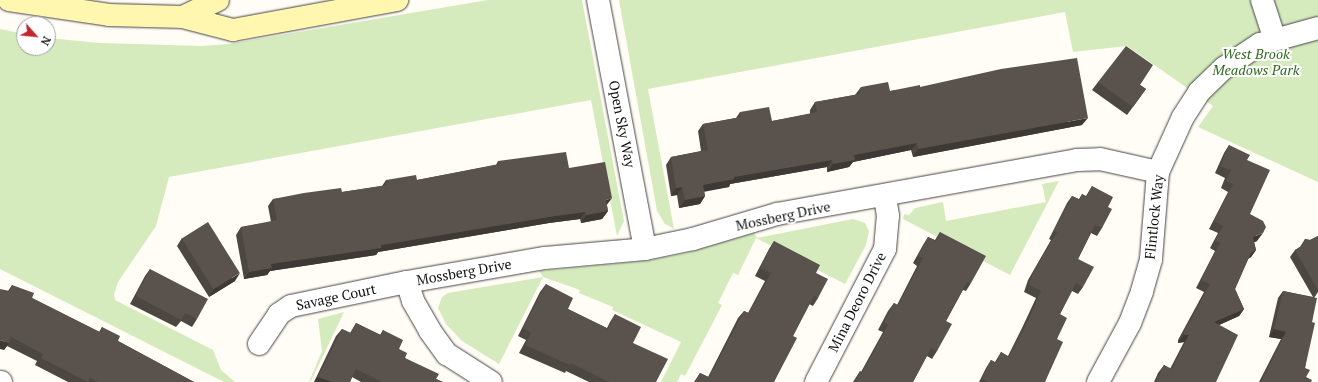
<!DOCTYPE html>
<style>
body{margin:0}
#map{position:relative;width:1318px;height:382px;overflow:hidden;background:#fffdf5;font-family:"PT Serif",serif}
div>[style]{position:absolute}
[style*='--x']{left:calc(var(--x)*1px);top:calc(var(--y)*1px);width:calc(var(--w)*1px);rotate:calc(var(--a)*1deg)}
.green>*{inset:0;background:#d5ebbd}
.roads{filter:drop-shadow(0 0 1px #444) drop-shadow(0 0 1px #444)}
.street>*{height:22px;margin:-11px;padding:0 11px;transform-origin:11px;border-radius:11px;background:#fff}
.secondary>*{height:22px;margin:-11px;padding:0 11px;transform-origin:11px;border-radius:11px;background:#fff6b0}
.wall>*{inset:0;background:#4d4742}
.shaded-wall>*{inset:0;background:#3f3936}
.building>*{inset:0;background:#5a524d;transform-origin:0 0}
span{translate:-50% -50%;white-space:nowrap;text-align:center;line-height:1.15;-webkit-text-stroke:4px #fff;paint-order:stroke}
.park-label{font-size:14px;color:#2f6b1f;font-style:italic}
.street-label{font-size:14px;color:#111}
.north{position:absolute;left:16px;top:16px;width:40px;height:40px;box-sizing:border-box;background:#fff;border:1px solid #a0a0a0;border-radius:50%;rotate:117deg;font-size:11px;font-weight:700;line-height:16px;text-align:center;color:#111}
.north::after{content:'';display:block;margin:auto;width:14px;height:18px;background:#c4262e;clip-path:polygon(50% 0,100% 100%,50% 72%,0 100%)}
</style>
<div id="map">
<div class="green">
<div style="clip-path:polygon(488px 0,582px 0,624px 221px,617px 236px,591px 100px,169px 177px,156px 226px,118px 282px,114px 294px,115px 300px,213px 350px,221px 370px,235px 382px,224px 382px,0 269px,0 29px,24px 34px,24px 48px,48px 48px,48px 38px,100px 43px,202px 46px,228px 44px)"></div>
<div style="clip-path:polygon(619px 0,1318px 0,1318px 182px,1198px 127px,1213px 106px,1127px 46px,1073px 52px,1065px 12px,648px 89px,674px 229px,665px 224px,657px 211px)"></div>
<div style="clip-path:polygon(1059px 181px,1010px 275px,903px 219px,904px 214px,909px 215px,915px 208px,943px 202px,946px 221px,1046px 202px,1042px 184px)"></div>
<div style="clip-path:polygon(853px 219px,865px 223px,869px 231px,866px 245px,845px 284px,756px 238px,738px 275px,733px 273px,718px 303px,722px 305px,685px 376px,681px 374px,677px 382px,661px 382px,681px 342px,612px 310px,613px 307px,579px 293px,580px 290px,543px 277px,499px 364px,462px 341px,446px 324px,438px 308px,442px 297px,448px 293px,543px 277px,539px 271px,645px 261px,687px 253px,754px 233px,757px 238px)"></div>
<div style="clip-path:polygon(344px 312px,311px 381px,309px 382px,322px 351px,318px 319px)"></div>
</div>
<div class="roads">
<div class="street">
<div style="--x:598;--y:0;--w:253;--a:79.3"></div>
<div style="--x:1262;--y:0;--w:40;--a:72"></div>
<div style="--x:407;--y:282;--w:20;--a:72"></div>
<div style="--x:413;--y:301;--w:34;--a:60"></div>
<div style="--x:430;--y:331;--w:29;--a:54"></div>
<div style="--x:447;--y:354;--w:52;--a:32.5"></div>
<div style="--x:259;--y:344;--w:36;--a:-56"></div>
<div style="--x:279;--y:314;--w:14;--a:-34"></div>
<div style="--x:291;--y:306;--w:118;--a:-11.7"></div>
<div style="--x:407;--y:282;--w:140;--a:-9.9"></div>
<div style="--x:545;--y:258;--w:100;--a:-5.1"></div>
<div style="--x:645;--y:249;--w:49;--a:-11.8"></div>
<div style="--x:693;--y:239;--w:88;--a:-16.6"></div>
<div style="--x:777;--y:214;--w:305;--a:-10.2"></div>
<div style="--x:1077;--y:160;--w:23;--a:-2"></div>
<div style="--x:1100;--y:159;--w:59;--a:12.6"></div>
<div style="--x:0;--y:382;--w:1;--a:0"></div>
<div style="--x:816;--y:382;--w:150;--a:-62.6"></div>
<div style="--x:885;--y:249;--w:33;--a:-85"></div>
<div style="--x:888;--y:216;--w:20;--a:-99"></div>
<div style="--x:1098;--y:382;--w:67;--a:-61.5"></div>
<div style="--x:1130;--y:323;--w:34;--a:-69"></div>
<div style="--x:1142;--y:291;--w:33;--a:-74"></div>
<div style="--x:1151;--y:259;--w:87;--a:-85.4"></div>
<div style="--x:1158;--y:172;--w:60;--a:-65.6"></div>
<div style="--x:1183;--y:117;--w:30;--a:-57"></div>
<div style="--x:1199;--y:92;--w:35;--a:-44"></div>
<div style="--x:1224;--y:68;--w:43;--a:-33.7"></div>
<div style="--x:1260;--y:44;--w:60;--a:-15.4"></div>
</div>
<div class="secondary">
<div style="--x:9;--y:0;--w:101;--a:8.5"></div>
<div style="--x:109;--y:15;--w:74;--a:1.5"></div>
<div style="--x:183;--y:17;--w:52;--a:14.6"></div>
<div style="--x:233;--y:30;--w:167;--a:-10.4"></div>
<div style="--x:183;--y:17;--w:39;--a:-26"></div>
</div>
</div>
<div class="wall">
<div style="clip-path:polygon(1098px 82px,1140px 85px,1146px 89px,1127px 115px,1092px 90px)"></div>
<div style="clip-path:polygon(861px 87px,890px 91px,920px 87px,1082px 125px,913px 157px,911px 150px,853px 162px,849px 167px,827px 172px,827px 167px,730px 184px,729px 187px,704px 191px,705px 196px,700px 204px,679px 208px,677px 195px,671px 196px,666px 165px,671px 157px,701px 151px,698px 131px,703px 124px,736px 118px,740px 112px,772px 121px,810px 114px,810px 110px,815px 102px,855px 95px)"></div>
<div style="clip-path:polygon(1229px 145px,1247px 160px,1250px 214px,1257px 241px,1254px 242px,1256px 250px,1251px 257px,1248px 259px,1235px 289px,1244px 309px,1239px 316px,1219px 325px,1216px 382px,1154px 382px,1158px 373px,1164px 365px,1170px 369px,1184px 342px,1178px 343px,1178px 340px,1204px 292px,1196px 288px,1215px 251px,1210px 248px,1218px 233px,1209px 229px,1228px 192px,1221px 188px,1225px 178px,1215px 173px,1224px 153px)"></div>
<div style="clip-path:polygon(498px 161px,569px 168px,607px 206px,608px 211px,602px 219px,581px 223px,580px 219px,549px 223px,378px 252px,376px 255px,270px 271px,267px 275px,244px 279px,236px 235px,241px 227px,271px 222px,268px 206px,273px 199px,342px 192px,382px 186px,386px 180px,417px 180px,496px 165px)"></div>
<div style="clip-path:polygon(1092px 186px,1108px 207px,1102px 228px,1097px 236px,1091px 233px,1078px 259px,1083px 287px,1078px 294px,1072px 291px,1060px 314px,1057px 339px,1045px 382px,979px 382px,986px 368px,991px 360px,995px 362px,1001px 352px,1008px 356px,1022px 328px,1036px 298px,1024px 292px,1028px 280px,1051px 240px,1049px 239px,1067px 203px,1072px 196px,1079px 199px,1082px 194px,1086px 196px)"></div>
<div style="clip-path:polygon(940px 232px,971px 283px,966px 291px,963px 290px,946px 321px,937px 351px,932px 359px,927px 356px,913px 382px,853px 382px,860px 371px,861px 372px,883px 332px,878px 330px,888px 311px,894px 303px,897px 305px,917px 266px,913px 263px,923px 245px,928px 237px,935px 240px)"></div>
<div style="clip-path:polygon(1318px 236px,1318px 292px,1314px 298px,1312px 322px,1305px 368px,1306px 377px,1311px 382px,1259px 382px,1281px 339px,1269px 337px,1278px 298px,1283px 291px,1313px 297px,1290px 257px,1295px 250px,1300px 247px,1305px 239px,1310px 240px)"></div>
<div style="clip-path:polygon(182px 238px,235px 281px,209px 297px,177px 246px)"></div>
<div style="clip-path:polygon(774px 241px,816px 273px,818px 298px,813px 306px,809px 304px,793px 336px,774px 382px,694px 382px,700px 373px,708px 377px,738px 318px,744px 311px,748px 313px,765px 281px,755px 276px,769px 249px)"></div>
<div style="clip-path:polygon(150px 269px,197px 319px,192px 327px,181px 321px,176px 327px,130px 304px,145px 276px)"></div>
<div style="clip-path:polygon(546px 284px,568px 309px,607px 328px,610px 322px,615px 314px,633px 343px,656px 382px,589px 382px,566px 371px,565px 373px,519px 353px,526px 340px,518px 336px,540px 292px)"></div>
<div style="clip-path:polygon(12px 285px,32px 298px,99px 332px,102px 327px,118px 341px,194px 382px,68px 382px,35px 365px,37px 361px,7px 346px,4px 350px,8px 291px)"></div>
<div style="clip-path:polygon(356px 323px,380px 335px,383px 330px,399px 349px,405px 358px,436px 379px,443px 382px,361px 382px,352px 377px,350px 382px,314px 382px,336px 336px,342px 329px,350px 333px)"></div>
</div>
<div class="shaded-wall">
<div style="clip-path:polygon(1088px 118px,1082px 125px,913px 157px,918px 149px)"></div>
<div style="clip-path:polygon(917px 143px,911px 150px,853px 162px,849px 167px,827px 172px,833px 164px,854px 155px)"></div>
<div style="clip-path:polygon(832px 160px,827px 167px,730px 184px,729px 187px,698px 193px,703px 185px,734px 177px)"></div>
<div style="clip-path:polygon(682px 187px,677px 195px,671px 196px,676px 188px)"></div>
<div style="clip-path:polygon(705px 196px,700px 204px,679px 208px,685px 200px)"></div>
<div style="clip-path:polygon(612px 198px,606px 206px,606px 200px)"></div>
<div style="clip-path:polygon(608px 211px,602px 219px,581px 223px,586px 215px)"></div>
<div style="clip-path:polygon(585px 212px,580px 219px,549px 223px,378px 252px,376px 255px,270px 271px,267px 275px,244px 279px,249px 272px,271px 264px,555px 216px)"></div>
<div style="clip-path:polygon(1263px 233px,1257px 241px,1248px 245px,1253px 237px)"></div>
<div style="clip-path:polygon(1256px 250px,1251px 257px,1246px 260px,1251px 253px)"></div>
<div style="clip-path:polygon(240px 273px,235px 281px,209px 297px,214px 289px)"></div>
<div style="clip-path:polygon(1244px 309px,1239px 316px,1208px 330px,1214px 322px)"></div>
<div style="clip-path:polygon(1274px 329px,1286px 332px,1281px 339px,1269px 337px)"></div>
<div style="clip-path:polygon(1184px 335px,1189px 335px,1184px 342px,1178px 343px)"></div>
<div style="clip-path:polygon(0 340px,9px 343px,4px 350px,0 349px)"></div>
<div style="clip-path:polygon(318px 377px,332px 382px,314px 382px)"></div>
</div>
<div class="building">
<div style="clip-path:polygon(1126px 46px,1153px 65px,1140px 85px,1146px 89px,1133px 107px,1098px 82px)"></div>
<div style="clip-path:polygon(1077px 58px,1088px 118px,918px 149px,917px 143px,854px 155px,855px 160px,833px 164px,832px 160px,734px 177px,734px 179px,703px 185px,705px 196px,685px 200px,682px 187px,676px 188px,671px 157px,708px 150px,703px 124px,741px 117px,740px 112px,769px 107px,772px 121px,817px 112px,815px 102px,859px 94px,861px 87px,888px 82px,890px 91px,920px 85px,920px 87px,1001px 69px)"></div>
<div style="clip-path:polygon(1229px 145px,1250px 155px,1247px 160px,1270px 170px,1250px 214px,1263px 221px,1266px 227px,1263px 233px,1253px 237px,1256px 250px,1251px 253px,1235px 289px,1244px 309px,1214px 322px,1238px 335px,1216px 382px,1156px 382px,1164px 365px,1172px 369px,1189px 335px,1184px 335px,1184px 332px,1210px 284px,1201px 280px,1220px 243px,1215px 241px,1223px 226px,1214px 221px,1233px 184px,1226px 181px,1231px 170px,1220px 166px)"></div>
<div style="clip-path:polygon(566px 152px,569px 168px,605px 162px,612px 198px,606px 200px,608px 211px,586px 215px,585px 212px,555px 216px,381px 245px,381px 248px,271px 264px,272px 268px,249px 272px,241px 227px,277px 220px,273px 199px,304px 193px,341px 188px,342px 192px,387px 185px,386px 180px,416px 175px,417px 180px,499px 164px,498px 161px)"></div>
<div style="clip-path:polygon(1092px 186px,1113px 197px,1108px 207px,1112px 209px,1102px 228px,1095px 225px,1078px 259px,1094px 267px,1083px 287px,1076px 283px,1060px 314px,1067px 318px,1057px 339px,1063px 342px,1045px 382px,986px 382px,987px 381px,982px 379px,991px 360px,996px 363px,1001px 352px,1009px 357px,1028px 321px,1041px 291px,1029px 285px,1033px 273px,1057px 232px,1054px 231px,1072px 196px,1080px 200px,1082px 194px,1087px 197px)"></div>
<div style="left:208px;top:222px;width:60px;height:31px;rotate:58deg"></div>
<div style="clip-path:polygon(940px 232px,986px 256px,971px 283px,967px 282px,946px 321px,952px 324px,937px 351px,931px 348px,913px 382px,855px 382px,860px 371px,862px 373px,888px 325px,884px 322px,894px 303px,898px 305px,923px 258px,918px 256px,928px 237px,936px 241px)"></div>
<div style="clip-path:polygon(1318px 236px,1318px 290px,1295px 250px,1303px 245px,1305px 239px,1310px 240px)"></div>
<div style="clip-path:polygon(774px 241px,820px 265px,816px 273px,828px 279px,818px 298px,814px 296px,793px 336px,797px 338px,774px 382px,695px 382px,700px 373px,709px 377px,744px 311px,749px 313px,771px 273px,760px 268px)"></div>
<div style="clip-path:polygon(150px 269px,208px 299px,197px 319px,185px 313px,181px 320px,136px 296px)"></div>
<div style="clip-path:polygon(546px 284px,573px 298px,568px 309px,608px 329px,615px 314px,641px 327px,633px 343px,668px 359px,656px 382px,609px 382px,571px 363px,570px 365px,525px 345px,531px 333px,523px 328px)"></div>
<div style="clip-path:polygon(12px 285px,34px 293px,32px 298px,100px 332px,102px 327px,120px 336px,118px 341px,194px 382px,98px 382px,90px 378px,88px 382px,41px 358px,43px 354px,11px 337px,9px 343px,0 340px,0 289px,10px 291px)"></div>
<div style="clip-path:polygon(1283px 291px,1317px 298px,1312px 322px,1315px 323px,1305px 368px,1310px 370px,1306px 377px,1312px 380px,1311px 382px,1261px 382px,1286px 332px,1274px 329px)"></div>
<div style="clip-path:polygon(356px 323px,381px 335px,383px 330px,403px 340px,399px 349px,407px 353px,405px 358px,439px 374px,436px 379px,443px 382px,382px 382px,356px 369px,350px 382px,332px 382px,318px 377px,342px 329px,351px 333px)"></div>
</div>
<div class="park-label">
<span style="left:1256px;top:62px">West Brook<br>Meadows Park</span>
</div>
<div class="street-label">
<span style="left:622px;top:124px;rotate:79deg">Open Sky Way</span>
<span style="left:783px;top:216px;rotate:-12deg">Mossberg Drive</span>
<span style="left:1154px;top:217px;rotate:-84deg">Flintlock Way</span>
<span style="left:464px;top:272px;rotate:-10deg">Mossberg Drive</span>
<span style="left:336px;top:297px;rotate:-12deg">Savage Court</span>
<span style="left:857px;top:302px;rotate:-63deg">Mina Deoro Drive</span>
</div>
<div class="north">N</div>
</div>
